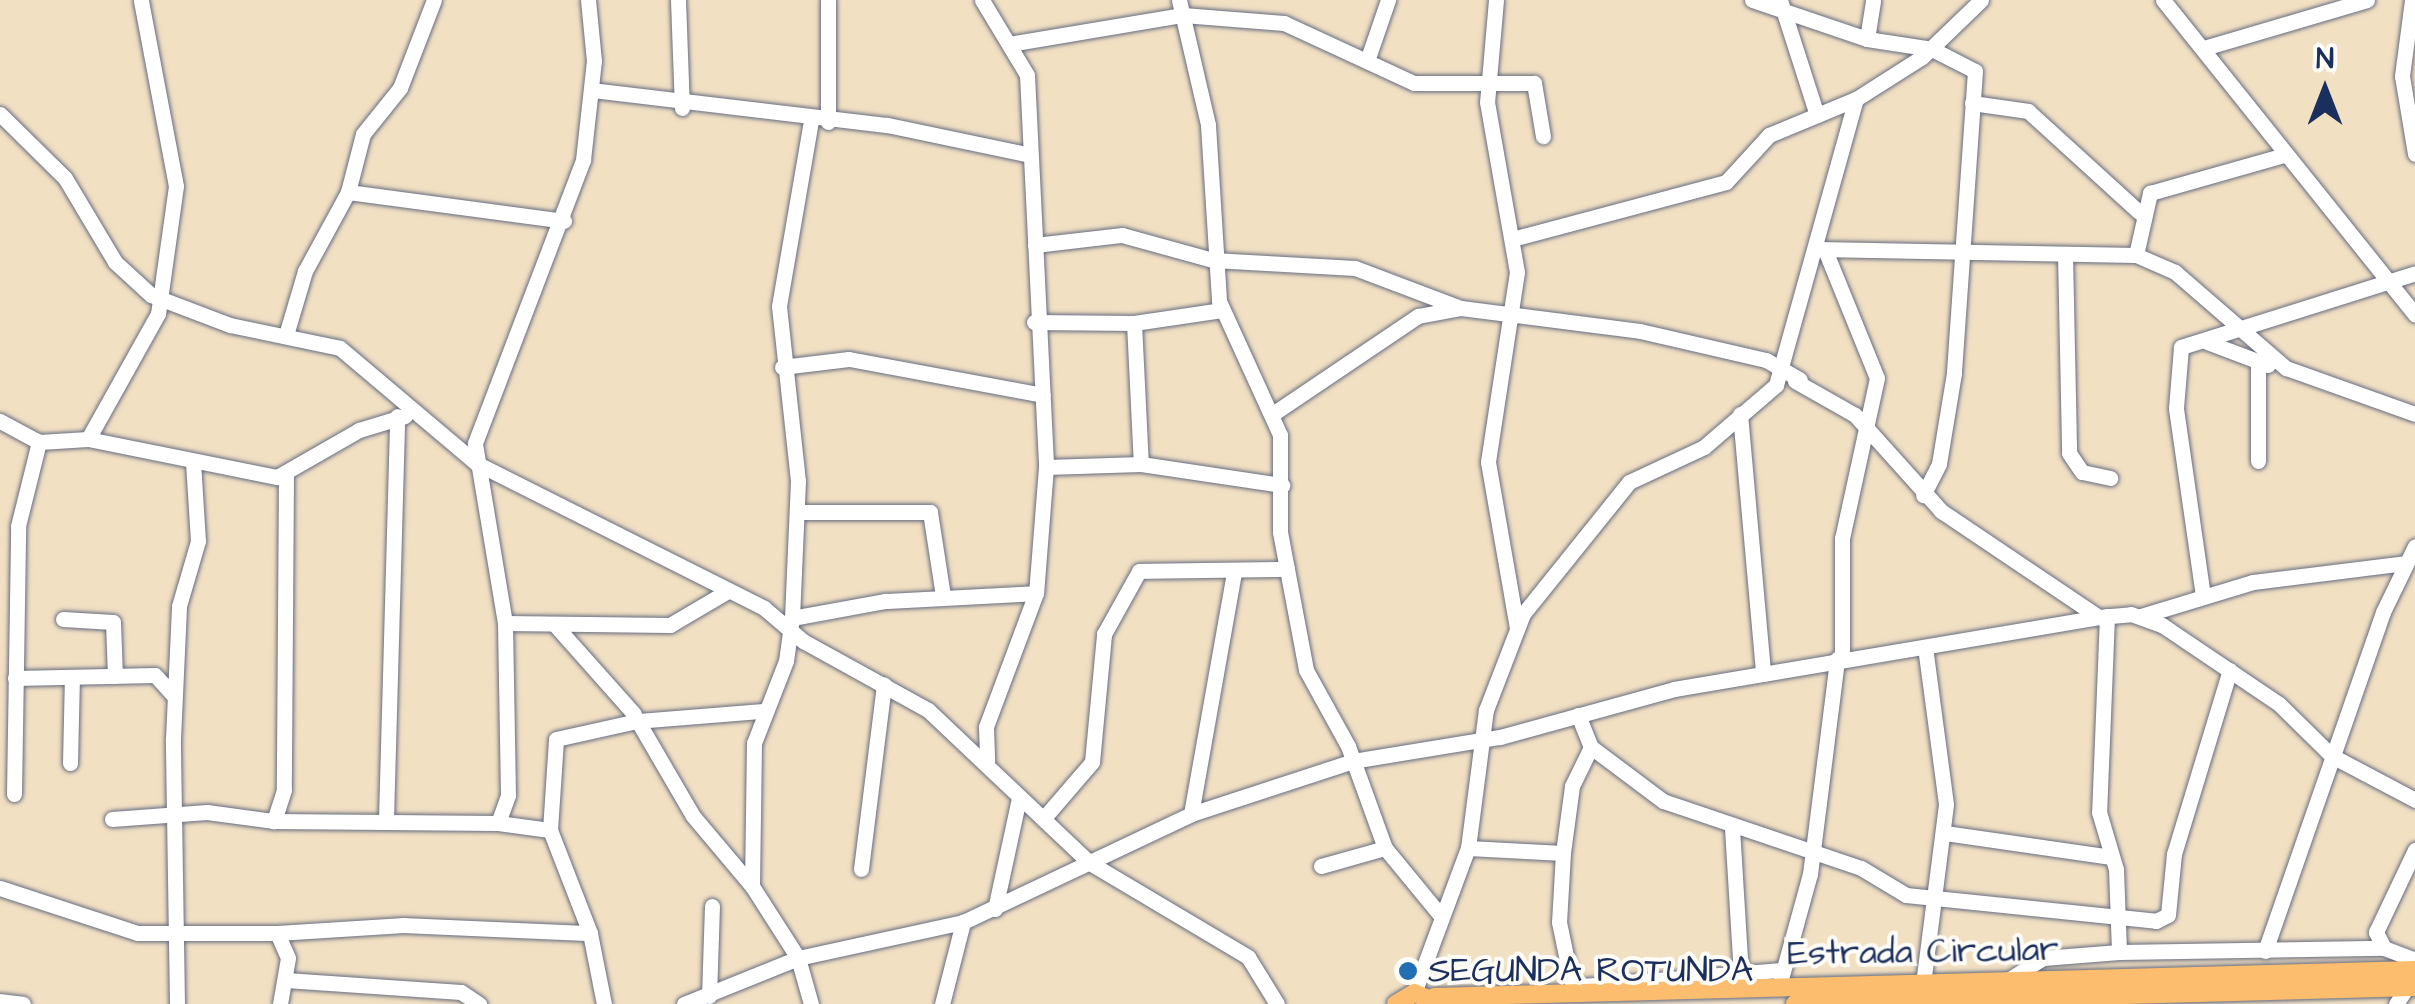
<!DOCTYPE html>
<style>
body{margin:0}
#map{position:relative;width:2415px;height:1004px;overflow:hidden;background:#f2e0c3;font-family:"Architects Daughter",sans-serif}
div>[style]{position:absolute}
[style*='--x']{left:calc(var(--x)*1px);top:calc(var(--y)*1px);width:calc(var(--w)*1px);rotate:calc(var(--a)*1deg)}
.roads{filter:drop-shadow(0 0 2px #666d81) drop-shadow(0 0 2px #666d81)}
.minor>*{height:15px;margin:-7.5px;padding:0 7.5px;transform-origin:7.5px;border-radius:7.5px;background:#fff}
.major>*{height:18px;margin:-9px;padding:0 9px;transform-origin:9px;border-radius:9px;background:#fcbd6e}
.dots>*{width:28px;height:28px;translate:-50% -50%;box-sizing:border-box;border:5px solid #fdfcf7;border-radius:50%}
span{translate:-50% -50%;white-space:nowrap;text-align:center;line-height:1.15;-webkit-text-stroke:8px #fdfcf7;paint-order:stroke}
.street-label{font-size:35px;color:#1b2f5e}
.poi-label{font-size:35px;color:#1b2f5e}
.left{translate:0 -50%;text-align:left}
.north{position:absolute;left:2275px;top:40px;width:100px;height:100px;-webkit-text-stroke:8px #fdfcf7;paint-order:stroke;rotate:0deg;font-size:28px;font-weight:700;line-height:40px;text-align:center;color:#1b2f5e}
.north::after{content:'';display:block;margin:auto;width:35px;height:45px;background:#1b2f5e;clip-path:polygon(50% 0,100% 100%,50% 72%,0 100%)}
</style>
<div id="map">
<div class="roads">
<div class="minor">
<div style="--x:678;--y:0;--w:108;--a:87.9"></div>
<div style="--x:828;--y:0;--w:122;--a:90"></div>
<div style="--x:982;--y:0;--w:87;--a:59"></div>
<div style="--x:1027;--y:75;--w:392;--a:87.2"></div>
<div style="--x:1046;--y:467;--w:126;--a:94.5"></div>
<div style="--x:1036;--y:593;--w:143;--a:110.5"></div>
<div style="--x:986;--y:727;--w:34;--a:88"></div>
<div style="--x:1179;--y:0;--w:128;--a:76.9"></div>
<div style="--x:1208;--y:125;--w:176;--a:86.4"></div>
<div style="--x:1219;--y:301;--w:147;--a:65.5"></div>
<div style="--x:1280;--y:435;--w:97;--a:90"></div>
<div style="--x:1280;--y:532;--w:140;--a:79.3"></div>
<div style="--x:1306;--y:670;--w:87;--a:61.1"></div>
<div style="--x:1348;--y:746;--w:109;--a:70.1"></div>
<div style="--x:1385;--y:848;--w:88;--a:50.5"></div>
<div style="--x:1496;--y:0;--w:102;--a:95"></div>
<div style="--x:1487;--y:102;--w:173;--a:80"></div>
<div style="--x:1517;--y:272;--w:192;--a:98.7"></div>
<div style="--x:1488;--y:462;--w:169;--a:80.1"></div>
<div style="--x:1752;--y:0;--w:121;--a:18.7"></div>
<div style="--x:1867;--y:39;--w:66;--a:8.7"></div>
<div style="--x:1932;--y:49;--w:48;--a:27.1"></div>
<div style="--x:1975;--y:71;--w:303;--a:94"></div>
<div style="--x:1954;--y:373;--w:92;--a:99.4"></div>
<div style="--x:1939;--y:464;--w:35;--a:117"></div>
<div style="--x:1780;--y:0;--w:121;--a:72.2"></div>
<div style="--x:2163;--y:0;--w:403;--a:51.3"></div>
<div style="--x:2412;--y:0;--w:77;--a:97.5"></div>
<div style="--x:2402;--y:76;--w:79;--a:80.5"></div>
<div style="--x:1867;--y:39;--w:39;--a:-81"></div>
<div style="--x:1015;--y:43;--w:170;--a:-9.5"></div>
<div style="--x:1183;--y:15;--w:101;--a:4.5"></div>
<div style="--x:1284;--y:23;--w:143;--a:24.8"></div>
<div style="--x:1414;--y:83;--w:120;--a:0"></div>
<div style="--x:1534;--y:83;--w:54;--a:80.4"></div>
<div style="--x:2204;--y:48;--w:170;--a:-16.4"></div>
<div style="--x:1367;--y:61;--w:65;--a:-71"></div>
<div style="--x:592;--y:90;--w:297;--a:6.8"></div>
<div style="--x:887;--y:125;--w:146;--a:11.8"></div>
<div style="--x:1972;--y:103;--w:57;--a:8.1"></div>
<div style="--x:2028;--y:111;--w:150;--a:42.3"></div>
<div style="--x:0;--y:114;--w:91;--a:44.6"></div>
<div style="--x:65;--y:178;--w:98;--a:59.2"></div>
<div style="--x:115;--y:262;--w:49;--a:42.5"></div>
<div style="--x:151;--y:295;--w:85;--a:20.8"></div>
<div style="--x:230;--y:325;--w:112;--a:11.8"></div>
<div style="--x:340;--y:348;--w:178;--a:40.2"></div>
<div style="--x:476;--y:463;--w:322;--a:26.7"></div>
<div style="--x:764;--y:608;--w:51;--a:40.2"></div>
<div style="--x:803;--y:641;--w:143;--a:28.9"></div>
<div style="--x:928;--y:710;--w:223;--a:43.4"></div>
<div style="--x:1090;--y:863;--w:184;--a:30.7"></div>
<div style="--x:1248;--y:957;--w:55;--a:58.3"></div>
<div style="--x:348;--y:192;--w:60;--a:-75.5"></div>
<div style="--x:363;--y:134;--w:59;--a:-51.2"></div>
<div style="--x:400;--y:88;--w:94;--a:-68.9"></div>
<div style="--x:1512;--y:239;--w:221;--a:-14.9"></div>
<div style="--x:1726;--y:182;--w:64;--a:-47.5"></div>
<div style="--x:1769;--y:135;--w:94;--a:-22.5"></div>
<div style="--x:1856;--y:99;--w:78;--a:-32.5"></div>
<div style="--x:1922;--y:57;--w:82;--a:-44"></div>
<div style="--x:1035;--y:245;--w:88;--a:-6.6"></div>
<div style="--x:1122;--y:235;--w:94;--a:15.4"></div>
<div style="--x:1213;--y:260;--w:142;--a:3.2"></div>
<div style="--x:1355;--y:268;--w:113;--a:20.7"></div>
<div style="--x:1461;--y:308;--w:180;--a:7.3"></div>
<div style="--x:1640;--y:331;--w:129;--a:13"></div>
<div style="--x:1766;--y:360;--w:39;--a:30"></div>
<div style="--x:1818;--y:249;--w:318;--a:1.1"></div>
<div style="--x:2136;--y:255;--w:43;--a:23.6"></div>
<div style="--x:2175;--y:272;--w:147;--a:40.9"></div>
<div style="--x:2286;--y:368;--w:137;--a:19.6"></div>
<div style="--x:1825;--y:250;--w:138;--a:67.9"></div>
<div style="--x:1877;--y:378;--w:164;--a:102.3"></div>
<div style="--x:1842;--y:538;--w:120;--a:90"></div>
<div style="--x:2065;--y:254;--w:199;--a:88.8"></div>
<div style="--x:2069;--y:453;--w:23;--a:56"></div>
<div style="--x:2082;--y:472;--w:29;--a:12"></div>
<div style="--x:2136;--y:255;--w:64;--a:-77.3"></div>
<div style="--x:2150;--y:193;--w:139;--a:-15.8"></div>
<div style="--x:1034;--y:322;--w:100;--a:0.6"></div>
<div style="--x:1134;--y:323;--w:89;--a:-8.4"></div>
<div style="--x:1134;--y:323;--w:141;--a:87.2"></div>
<div style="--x:286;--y:335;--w:67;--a:-73.5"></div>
<div style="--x:305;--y:271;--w:90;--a:-61.4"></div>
<div style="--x:348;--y:192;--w:218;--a:7.6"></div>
<div style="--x:2207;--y:342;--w:65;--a:20.7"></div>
<div style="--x:2258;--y:363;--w:98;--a:90"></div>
<div style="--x:782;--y:367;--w:67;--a:-6.8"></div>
<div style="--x:849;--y:359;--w:197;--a:10.5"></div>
<div style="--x:1795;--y:381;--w:69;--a:29.5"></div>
<div style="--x:1855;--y:415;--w:129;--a:48.1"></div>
<div style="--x:1941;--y:511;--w:190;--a:33.9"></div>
<div style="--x:1274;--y:413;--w:174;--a:-34"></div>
<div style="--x:1418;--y:316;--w:44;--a:-10.5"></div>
<div style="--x:1740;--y:414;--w:261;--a:84.9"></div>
<div style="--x:0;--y:421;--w:44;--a:28.3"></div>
<div style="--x:39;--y:442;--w:49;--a:-3.5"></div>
<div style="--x:88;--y:439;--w:143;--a:-60.8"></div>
<div style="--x:158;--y:314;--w:129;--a:-82"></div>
<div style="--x:176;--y:186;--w:189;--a:-100.7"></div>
<div style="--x:88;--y:439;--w:193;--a:11.4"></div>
<div style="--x:277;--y:477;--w:95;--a:-29.8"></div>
<div style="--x:359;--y:430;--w:48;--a:-16.9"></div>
<div style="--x:1046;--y:467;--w:95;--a:-1.8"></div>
<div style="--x:1141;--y:464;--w:143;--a:8.5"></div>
<div style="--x:286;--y:475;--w:315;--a:90.4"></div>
<div style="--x:284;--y:790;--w:33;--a:108"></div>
<div style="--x:274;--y:821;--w:224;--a:0.5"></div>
<div style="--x:498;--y:823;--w:30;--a:-70"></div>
<div style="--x:508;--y:795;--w:172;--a:-91"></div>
<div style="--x:505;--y:623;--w:182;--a:-99.5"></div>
<div style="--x:475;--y:443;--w:303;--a:-69.1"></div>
<div style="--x:583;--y:160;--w:100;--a:-83.7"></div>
<div style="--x:594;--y:61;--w:61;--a:-95.6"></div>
<div style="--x:797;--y:512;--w:133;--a:0"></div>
<div style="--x:930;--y:512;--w:85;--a:81.2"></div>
<div style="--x:2203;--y:596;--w:190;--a:-98.2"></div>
<div style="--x:2176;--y:408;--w:61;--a:-85.3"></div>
<div style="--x:2181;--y:347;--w:245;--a:-17.5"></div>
<div style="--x:2107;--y:616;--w:196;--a:92.3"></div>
<div style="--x:2099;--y:812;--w:59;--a:73.4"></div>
<div style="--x:2116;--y:869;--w:83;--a:87.9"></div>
<div style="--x:2141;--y:616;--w:117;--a:-16.9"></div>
<div style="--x:2253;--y:582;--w:153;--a:-7.1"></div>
<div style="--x:792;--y:618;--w:95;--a:-10.4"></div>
<div style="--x:885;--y:601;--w:151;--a:-3"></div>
<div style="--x:63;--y:619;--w:50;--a:3.4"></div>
<div style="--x:113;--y:622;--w:54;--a:87.9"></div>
<div style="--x:505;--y:623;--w:165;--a:0.7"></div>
<div style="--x:670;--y:625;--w:65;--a:-30.5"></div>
<div style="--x:555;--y:625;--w:118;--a:48.4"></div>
<div style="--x:633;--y:713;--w:119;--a:59.8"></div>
<div style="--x:693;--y:816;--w:92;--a:49.9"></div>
<div style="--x:752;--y:886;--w:85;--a:57.4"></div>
<div style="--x:798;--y:958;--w:48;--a:74.2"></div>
<div style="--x:15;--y:678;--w:140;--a:-1.2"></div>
<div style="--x:155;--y:675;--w:28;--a:48"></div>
<div style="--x:1578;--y:715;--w:35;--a:68"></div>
<div style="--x:1591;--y:747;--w:90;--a:36.9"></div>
<div style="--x:1663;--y:801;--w:209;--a:18.7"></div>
<div style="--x:1861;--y:868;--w:52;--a:31"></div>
<div style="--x:1906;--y:895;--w:251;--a:5.9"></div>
<div style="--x:2156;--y:921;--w:13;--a:-27"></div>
<div style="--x:2168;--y:915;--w:61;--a:-84.4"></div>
<div style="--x:2174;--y:854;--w:192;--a:-73.1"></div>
<div style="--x:1591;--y:747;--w:43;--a:116"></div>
<div style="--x:1572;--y:786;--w:68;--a:97.7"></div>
<div style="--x:1563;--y:853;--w:69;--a:93.3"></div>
<div style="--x:1559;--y:922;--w:59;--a:78.3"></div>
<div style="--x:1571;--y:980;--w:12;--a:31"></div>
<div style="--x:1581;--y:986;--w:200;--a:-4.6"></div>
<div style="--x:70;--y:763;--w:86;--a:-88.7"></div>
<div style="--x:14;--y:794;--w:268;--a:-89.1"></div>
<div style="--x:18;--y:526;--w:87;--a:-76"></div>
<div style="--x:1191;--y:814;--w:246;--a:-79.9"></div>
<div style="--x:112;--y:819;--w:95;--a:-4.2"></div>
<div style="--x:207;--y:812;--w:68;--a:7.7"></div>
<div style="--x:386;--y:819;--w:403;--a:-88.4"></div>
<div style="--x:1043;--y:819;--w:75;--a:-49.3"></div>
<div style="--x:1092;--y:762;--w:129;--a:-84.6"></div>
<div style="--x:1104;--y:634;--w:72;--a:-60.9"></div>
<div style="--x:1139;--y:571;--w:148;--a:-0.8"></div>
<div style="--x:498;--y:823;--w:52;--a:7.7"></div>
<div style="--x:1732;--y:828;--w:146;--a:86.5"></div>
<div style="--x:1945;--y:833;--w:168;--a:8.2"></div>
<div style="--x:1468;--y:848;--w:95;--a:3"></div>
<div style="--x:1321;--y:866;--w:66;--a:-15.7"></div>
<div style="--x:861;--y:869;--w:186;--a:-82.9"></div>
<div style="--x:752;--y:886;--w:143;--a:-89.2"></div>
<div style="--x:754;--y:743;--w:88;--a:-68.7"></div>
<div style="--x:786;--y:661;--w:43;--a:-82.1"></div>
<div style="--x:792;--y:618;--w:137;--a:-87.5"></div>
<div style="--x:798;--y:481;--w:176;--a:-96.2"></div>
<div style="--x:779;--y:306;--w:189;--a:-80.2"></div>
<div style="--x:0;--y:888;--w:145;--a:18.1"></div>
<div style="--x:138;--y:933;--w:139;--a:0"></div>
<div style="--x:277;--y:933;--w:27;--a:66"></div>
<div style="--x:288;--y:958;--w:47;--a:99.9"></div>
<div style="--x:995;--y:909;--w:114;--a:-77.8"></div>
<div style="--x:277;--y:933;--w:127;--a:-3.6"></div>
<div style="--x:404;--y:925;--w:186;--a:2.5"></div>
<div style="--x:2384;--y:948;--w:18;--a:-117"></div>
<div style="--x:2376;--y:932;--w:91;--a:-64.6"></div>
<div style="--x:2265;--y:951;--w:359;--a:-70.8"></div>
<div style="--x:2383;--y:612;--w:73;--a:-64.1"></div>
<div style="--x:1781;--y:979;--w:109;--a:-74.6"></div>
<div style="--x:1810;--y:874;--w:217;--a:-82.8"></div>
<div style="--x:286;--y:980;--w:175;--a:3.9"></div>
<div style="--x:461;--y:992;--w:22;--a:34"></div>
<div style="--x:2005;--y:982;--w:45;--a:-32.3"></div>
<div style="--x:2043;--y:958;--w:76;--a:-4.5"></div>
<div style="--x:2119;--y:952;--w:265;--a:-0.9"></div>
<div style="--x:2384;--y:948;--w:33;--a:21"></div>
<div style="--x:1923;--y:984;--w:181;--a:-82.7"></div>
<div style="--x:1946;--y:804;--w:158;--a:-97.6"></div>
<div style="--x:1414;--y:993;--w:155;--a:-69.6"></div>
<div style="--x:1468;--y:848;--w:139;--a:-82.6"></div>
<div style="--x:1486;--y:710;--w:103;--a:-68.9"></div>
<div style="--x:1523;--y:614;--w:169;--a:-51.2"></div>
<div style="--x:1629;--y:482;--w:83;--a:-25"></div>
<div style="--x:1704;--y:447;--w:95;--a:-40.7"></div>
<div style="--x:1776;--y:385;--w:297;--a:-74.4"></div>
<div style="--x:709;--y:996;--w:90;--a:-88.1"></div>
<div style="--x:0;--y:1001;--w:23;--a:7"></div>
<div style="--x:177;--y:1004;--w:265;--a:-90.9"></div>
<div style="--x:173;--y:739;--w:133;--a:-87.4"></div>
<div style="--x:179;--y:606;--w:68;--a:-73.7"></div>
<div style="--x:198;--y:541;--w:79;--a:-93.6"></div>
<div style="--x:604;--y:1004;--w:72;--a:-101.2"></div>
<div style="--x:590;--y:933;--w:110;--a:-111.2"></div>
<div style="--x:550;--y:830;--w:91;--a:-86.2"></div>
<div style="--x:556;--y:739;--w:83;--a:-12.5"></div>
<div style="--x:637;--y:721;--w:125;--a:-4.6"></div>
<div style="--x:684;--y:1004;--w:123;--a:-22"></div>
<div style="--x:798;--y:958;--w:169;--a:-12.3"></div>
<div style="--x:963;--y:922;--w:252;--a:-25.3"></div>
<div style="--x:1191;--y:814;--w:170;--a:-18.1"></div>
<div style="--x:1353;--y:761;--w:149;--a:-9.3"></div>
<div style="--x:1500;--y:737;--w:180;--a:-15.4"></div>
<div style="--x:1674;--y:689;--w:431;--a:-9.6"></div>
<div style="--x:2099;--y:617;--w:32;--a:-5"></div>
<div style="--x:2131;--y:614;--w:33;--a:20"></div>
<div style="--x:2162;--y:625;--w:141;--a:34"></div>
<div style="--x:2279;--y:704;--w:74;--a:44.5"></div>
<div style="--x:2332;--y:756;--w:94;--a:27.9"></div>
<div style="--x:942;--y:1004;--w:85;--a:-75.6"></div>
<div style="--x:2396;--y:1004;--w:20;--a:-57"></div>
</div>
<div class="major">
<div style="--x:1434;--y:997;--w:981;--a:-1.58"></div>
<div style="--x:1396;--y:1004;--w:21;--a:-31"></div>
<div style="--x:1414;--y:993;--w:28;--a:23"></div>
<div style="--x:1795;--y:1004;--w:620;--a:-1.57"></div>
</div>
</div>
<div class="dots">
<div style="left:1408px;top:971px;background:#1f6fb2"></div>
</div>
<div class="street-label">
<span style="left:1923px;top:952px;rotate:-1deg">Estrada Circular</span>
</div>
<div class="poi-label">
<span class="left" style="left:1428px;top:971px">SEGUNDA ROTUNDA</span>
</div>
<div class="north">N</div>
</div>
